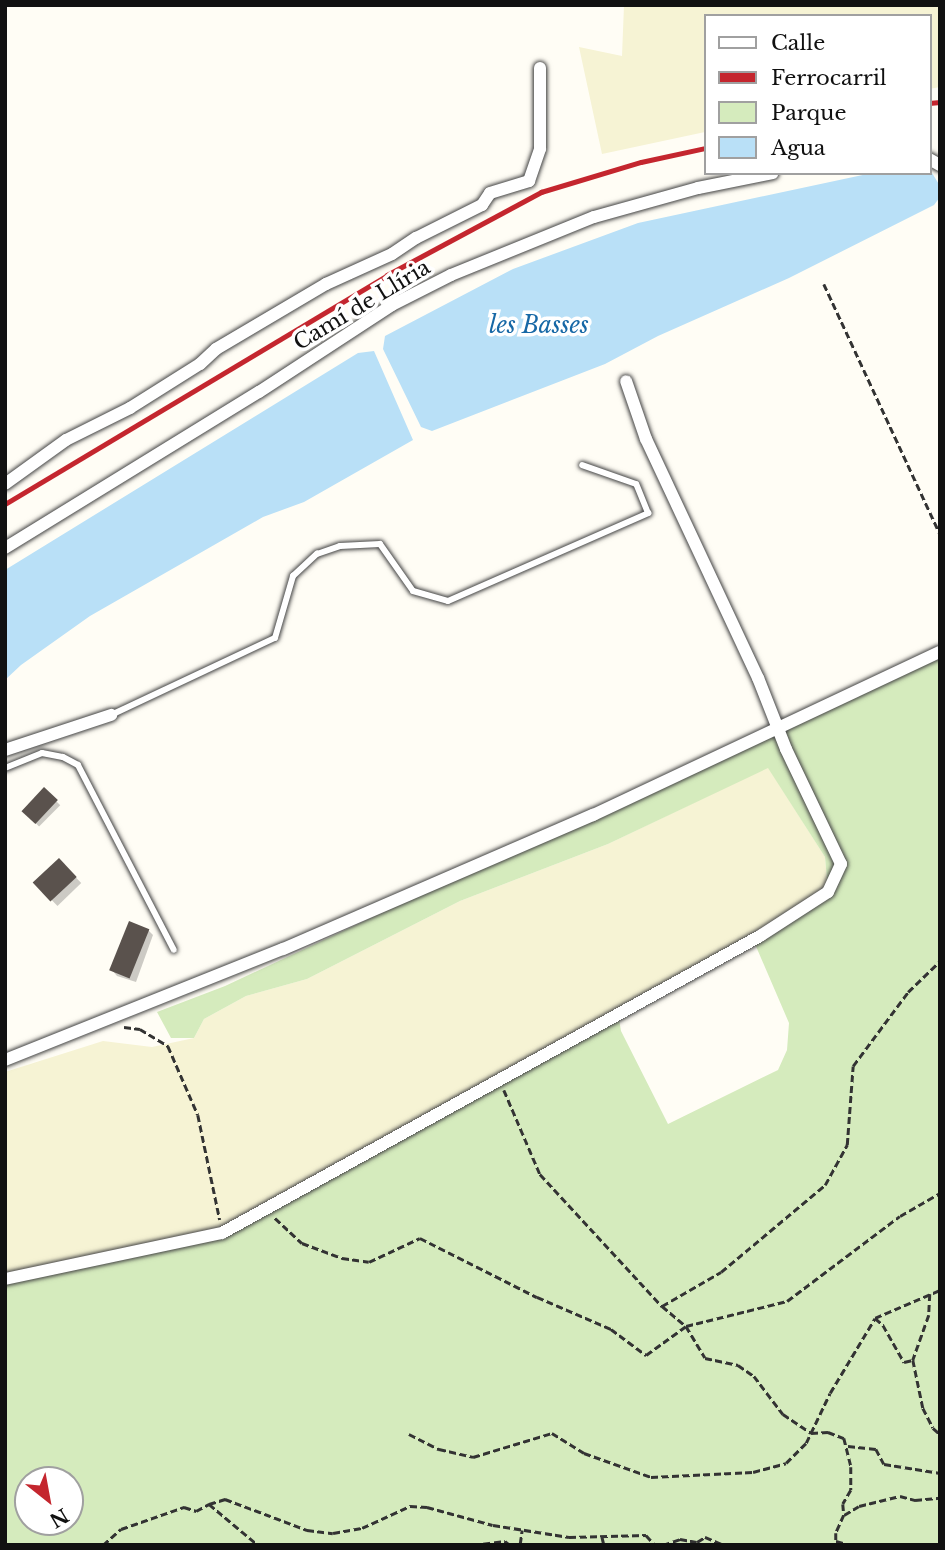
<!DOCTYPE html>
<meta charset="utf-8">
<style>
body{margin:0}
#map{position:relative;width:945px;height:1550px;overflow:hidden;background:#fffdf5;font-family:"Libre Baskerville",serif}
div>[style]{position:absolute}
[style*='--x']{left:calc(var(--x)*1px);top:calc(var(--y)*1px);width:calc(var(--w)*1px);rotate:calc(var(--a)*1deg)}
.farmland>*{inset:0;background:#f6f3d4}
.green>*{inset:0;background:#d5ebbd}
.water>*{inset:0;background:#b9e0f7}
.shadow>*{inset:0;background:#0003;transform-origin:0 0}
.building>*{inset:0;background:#5a524d;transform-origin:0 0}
.path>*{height:2.5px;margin-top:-1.25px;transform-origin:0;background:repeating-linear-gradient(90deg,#333 0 7px,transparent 0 10.5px)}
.roads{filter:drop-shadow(0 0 2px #444) drop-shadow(0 0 2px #444)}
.service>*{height:6px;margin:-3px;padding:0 3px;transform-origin:3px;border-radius:3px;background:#fff}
.minor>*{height:12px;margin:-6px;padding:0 6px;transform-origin:6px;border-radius:6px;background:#fff}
.rail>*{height:4.5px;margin:-2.25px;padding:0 2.25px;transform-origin:2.25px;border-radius:2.25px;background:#c4262e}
span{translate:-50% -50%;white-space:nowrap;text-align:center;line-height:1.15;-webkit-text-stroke:7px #fff;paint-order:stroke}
.street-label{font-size:21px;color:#111}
.water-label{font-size:23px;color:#1768a6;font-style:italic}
.frame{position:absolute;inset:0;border:7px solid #111;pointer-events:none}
.legend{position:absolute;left:704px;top:14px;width:228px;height:161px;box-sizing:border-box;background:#fff;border:2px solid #a0a0a0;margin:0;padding:9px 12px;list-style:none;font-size:21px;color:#111}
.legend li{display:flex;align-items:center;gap:14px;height:35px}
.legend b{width:35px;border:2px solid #a0a0a0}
.north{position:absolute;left:14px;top:1466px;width:70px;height:70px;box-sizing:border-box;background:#fff;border:2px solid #a0a0a0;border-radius:50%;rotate:149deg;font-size:19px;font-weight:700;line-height:28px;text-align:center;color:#111}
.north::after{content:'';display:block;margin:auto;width:24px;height:32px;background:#c4262e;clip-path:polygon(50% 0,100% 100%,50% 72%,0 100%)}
</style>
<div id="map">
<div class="farmland">
<div style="clip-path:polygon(624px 5px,940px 5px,940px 87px,929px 89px,929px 16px,705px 16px,705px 132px,602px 154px,579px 47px,622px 56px)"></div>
<div style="clip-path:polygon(768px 767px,825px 857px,828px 892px,223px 1233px,5px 1279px,5px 1072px,103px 1041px,152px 1047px,194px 1038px,204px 1019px,246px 996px,307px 979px,460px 901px,608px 844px)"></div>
</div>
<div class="green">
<div style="clip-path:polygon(evenodd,940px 653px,940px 1545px,5px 1545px,5px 1279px,223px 1233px,618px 1013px,621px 1031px,668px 1124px,778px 1070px,787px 1050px,789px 1023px,755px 944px,828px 892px,825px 857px,768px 768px,608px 844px,460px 901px,307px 979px,246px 996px,204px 1019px,194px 1038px,171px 1038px,157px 1012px,225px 986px,940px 653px,28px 1480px,70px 1480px,70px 1522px,28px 1522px,28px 1480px)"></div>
</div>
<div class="water">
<div style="clip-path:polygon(929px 168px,940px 186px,940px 197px,934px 205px,789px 278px,658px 336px,605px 364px,432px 431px,421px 427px,383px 349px,385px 336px,513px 269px,638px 223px,872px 173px,929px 173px)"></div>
<div style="clip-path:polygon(374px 351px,413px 440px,304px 502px,263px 517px,90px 616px,21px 665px,5px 680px,5px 570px,358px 353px)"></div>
</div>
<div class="shadow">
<div style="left:44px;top:789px;width:23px;height:30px;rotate:45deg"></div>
<div style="left:59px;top:860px;width:32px;height:33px;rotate:46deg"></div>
<div style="clip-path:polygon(148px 930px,153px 935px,136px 982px,117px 976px,112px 970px)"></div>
</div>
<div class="building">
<div style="left:44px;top:787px;width:19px;height:33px;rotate:43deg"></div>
<div style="left:59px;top:858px;width:26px;height:36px;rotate:47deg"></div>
<div style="left:129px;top:921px;width:22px;height:53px;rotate:22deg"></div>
</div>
<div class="path">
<div style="--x:824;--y:284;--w:276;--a:65.1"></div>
<div style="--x:124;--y:1027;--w:16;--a:7"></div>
<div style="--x:140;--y:1029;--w:33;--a:31"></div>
<div style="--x:168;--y:1046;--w:75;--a:66.5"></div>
<div style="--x:198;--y:1115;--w:107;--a:78.2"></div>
<div style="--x:504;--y:1090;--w:91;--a:66.8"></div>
<div style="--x:540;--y:1174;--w:180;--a:47.3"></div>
<div style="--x:662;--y:1306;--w:31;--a:40"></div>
<div style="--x:686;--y:1326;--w:104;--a:-13.9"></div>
<div style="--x:787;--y:1301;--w:141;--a:-37"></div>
<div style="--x:900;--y:1216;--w:46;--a:-29.9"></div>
<div style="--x:275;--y:1218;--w:37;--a:43"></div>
<div style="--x:302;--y:1243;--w:43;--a:20.6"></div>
<div style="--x:342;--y:1258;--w:27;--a:8"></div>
<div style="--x:369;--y:1262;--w:56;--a:-25.2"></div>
<div style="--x:420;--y:1238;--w:131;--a:26.8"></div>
<div style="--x:537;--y:1297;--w:81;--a:23.4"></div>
<div style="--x:611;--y:1329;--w:44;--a:36.6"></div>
<div style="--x:646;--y:1355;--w:49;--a:-35.9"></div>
<div style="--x:686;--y:1326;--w:37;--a:59"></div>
<div style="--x:705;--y:1358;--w:34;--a:12"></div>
<div style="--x:738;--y:1365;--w:19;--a:35"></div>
<div style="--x:754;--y:1376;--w:48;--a:52.7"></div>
<div style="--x:783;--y:1414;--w:34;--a:34"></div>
<div style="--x:811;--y:1433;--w:17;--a:-3"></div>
<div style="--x:828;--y:1432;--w:17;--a:21"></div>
<div style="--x:844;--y:1438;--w:30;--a:76"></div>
<div style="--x:851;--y:1467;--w:23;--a:90"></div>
<div style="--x:851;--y:1490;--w:16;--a:120"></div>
<div style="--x:843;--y:1504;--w:11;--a:85"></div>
<div style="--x:844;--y:1515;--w:20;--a:114"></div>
<div style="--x:836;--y:1533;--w:12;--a:90"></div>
<div style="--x:930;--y:1294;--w:21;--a:93"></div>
<div style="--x:929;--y:1315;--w:48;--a:109.6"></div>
<div style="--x:913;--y:1360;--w:49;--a:78.2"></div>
<div style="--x:923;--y:1408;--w:22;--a:63"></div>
<div style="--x:933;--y:1428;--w:9;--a:41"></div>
<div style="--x:662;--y:1306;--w:68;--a:-30"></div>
<div style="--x:721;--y:1272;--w:136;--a:-39.9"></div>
<div style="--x:825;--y:1185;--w:46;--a:-61.2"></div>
<div style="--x:847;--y:1145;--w:79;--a:-85.7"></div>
<div style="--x:853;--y:1066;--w:92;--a:-53.4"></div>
<div style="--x:908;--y:992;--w:45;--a:-44.1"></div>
<div style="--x:875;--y:1318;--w:11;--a:41"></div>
<div style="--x:883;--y:1325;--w:43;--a:60.4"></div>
<div style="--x:904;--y:1362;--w:9;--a:-13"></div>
<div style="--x:409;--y:1434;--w:34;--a:27"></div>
<div style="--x:439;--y:1449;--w:35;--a:13"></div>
<div style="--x:473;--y:1457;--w:83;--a:-16.9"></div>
<div style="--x:552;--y:1433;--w:38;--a:32"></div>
<div style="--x:584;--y:1453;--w:71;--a:19.7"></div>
<div style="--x:651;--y:1477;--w:102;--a:-2.8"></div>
<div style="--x:753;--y:1472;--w:34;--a:-15"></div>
<div style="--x:786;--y:1463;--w:28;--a:-45"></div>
<div style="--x:806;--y:1443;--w:55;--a:-64.4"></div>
<div style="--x:830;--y:1393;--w:87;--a:-59"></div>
<div style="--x:875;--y:1318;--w:71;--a:-23.3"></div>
<div style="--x:848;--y:1446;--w:28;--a:6"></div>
<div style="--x:876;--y:1449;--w:17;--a:62"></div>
<div style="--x:884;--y:1464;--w:57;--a:9.1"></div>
<div style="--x:209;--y:1504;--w:17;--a:-17"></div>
<div style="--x:225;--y:1499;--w:88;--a:20.7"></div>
<div style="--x:307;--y:1530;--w:26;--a:7"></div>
<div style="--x:333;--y:1533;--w:29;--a:-10"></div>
<div style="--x:362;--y:1528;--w:53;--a:-24.6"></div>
<div style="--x:410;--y:1506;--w:17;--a:3"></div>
<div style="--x:427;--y:1507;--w:68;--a:15.3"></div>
<div style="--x:493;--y:1525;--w:77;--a:9"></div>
<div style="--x:569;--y:1537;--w:77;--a:-1.5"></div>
<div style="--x:646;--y:1535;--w:13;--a:48"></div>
<div style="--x:844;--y:1515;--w:17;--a:-31"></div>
<div style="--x:859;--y:1506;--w:42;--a:-13.7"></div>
<div style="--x:900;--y:1496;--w:16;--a:15"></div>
<div style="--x:915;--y:1500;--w:25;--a:-5"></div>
<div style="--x:602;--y:1536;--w:9;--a:77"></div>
<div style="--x:836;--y:1541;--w:11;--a:15"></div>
<div style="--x:847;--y:1544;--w:39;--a:1"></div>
<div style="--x:520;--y:1544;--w:14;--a:-82"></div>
<div style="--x:103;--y:1545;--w:24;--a:-42"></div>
<div style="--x:121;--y:1529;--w:67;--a:-19.2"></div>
<div style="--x:184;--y:1507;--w:13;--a:18"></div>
<div style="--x:196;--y:1511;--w:15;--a:-28"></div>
<div style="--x:209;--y:1504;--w:64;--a:39.9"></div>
<div style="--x:473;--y:1545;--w:32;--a:-7"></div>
<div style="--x:505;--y:1541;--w:6;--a:39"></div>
<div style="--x:663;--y:1545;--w:18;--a:-19"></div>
<div style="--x:680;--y:1539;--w:17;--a:10"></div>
<div style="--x:697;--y:1542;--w:9;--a:-32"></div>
<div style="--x:705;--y:1537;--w:21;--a:23"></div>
</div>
<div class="roads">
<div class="service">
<div style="--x:111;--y:715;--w:181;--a:-25.2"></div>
<div style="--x:275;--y:638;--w:65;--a:-73.8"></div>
<div style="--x:293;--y:576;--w:33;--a:-43"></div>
<div style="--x:317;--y:554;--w:24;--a:-19"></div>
<div style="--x:340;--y:546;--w:40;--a:-2.9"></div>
<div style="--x:380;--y:544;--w:57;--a:54.9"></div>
<div style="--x:413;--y:591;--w:36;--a:16"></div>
<div style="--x:448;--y:601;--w:219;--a:-23.7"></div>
<div style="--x:648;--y:513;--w:31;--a:-112"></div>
<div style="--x:636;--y:484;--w:57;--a:-160.6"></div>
<div style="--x:5;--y:768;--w:40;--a:-22"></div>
<div style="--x:42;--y:753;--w:21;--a:11"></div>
<div style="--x:63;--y:757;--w:17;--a:28"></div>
<div style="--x:78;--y:765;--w:208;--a:62.6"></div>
</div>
<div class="minor">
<div style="--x:929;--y:159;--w:13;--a:29"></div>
<div style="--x:5;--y:484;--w:75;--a:-35.8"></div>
<div style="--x:66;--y:440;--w:72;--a:-26.6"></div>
<div style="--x:130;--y:408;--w:83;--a:-32.2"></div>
<div style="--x:200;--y:364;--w:22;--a:-43"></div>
<div style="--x:216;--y:349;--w:128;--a:-30.6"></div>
<div style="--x:326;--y:284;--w:72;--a:-24.4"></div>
<div style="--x:392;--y:254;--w:29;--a:-34"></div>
<div style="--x:416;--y:238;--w:74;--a:-26.6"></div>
<div style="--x:482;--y:205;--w:14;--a:-56"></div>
<div style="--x:490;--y:193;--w:41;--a:-17.1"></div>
<div style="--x:529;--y:181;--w:34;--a:-71"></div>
<div style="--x:540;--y:149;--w:81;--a:-90"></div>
<div style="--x:5;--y:548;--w:298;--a:-31.6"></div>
<div style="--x:259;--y:392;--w:159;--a:-33.2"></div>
<div style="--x:392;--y:305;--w:66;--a:-27"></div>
<div style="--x:451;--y:275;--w:154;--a:-22.1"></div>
<div style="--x:594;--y:217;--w:108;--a:-15.6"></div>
<div style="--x:698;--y:188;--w:76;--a:-11.3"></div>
<div style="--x:5;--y:750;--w:112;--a:-18.3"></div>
<div style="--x:5;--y:1060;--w:299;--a:-21.8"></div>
<div style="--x:283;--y:949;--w:338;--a:-23.4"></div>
<div style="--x:593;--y:815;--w:383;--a:-25.2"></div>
<div style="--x:5;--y:1279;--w:222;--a:-12"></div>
<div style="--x:222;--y:1233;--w:615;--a:-28.9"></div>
<div style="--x:760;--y:936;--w:81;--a:-32.9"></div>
<div style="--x:828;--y:892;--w:31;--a:-65"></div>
<div style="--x:841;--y:864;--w:127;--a:-115.6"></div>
<div style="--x:786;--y:749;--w:76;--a:-111.5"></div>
<div style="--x:758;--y:678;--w:264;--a:-115.1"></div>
<div style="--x:646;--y:439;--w:61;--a:-109"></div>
</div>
</div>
<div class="rail">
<div style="--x:929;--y:103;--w:11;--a:-5"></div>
<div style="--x:5;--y:504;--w:445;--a:-30.9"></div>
<div style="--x:387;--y:275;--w:175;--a:-28.3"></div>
<div style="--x:541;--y:192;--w:104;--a:-16.7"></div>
<div style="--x:641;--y:162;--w:66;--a:-12.3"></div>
</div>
<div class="street-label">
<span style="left:362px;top:305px;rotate:-31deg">Camí de Llíria</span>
</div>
<div class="water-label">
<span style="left:539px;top:325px">les Basses</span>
</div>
<div class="frame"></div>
<ul class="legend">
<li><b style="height:9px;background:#fff"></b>Calle</li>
<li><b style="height:9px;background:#c4262e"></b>Ferrocarril</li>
<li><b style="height:19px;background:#d5ebbd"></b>Parque</li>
<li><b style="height:19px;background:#b9e0f7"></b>Agua</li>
</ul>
<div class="north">N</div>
</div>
